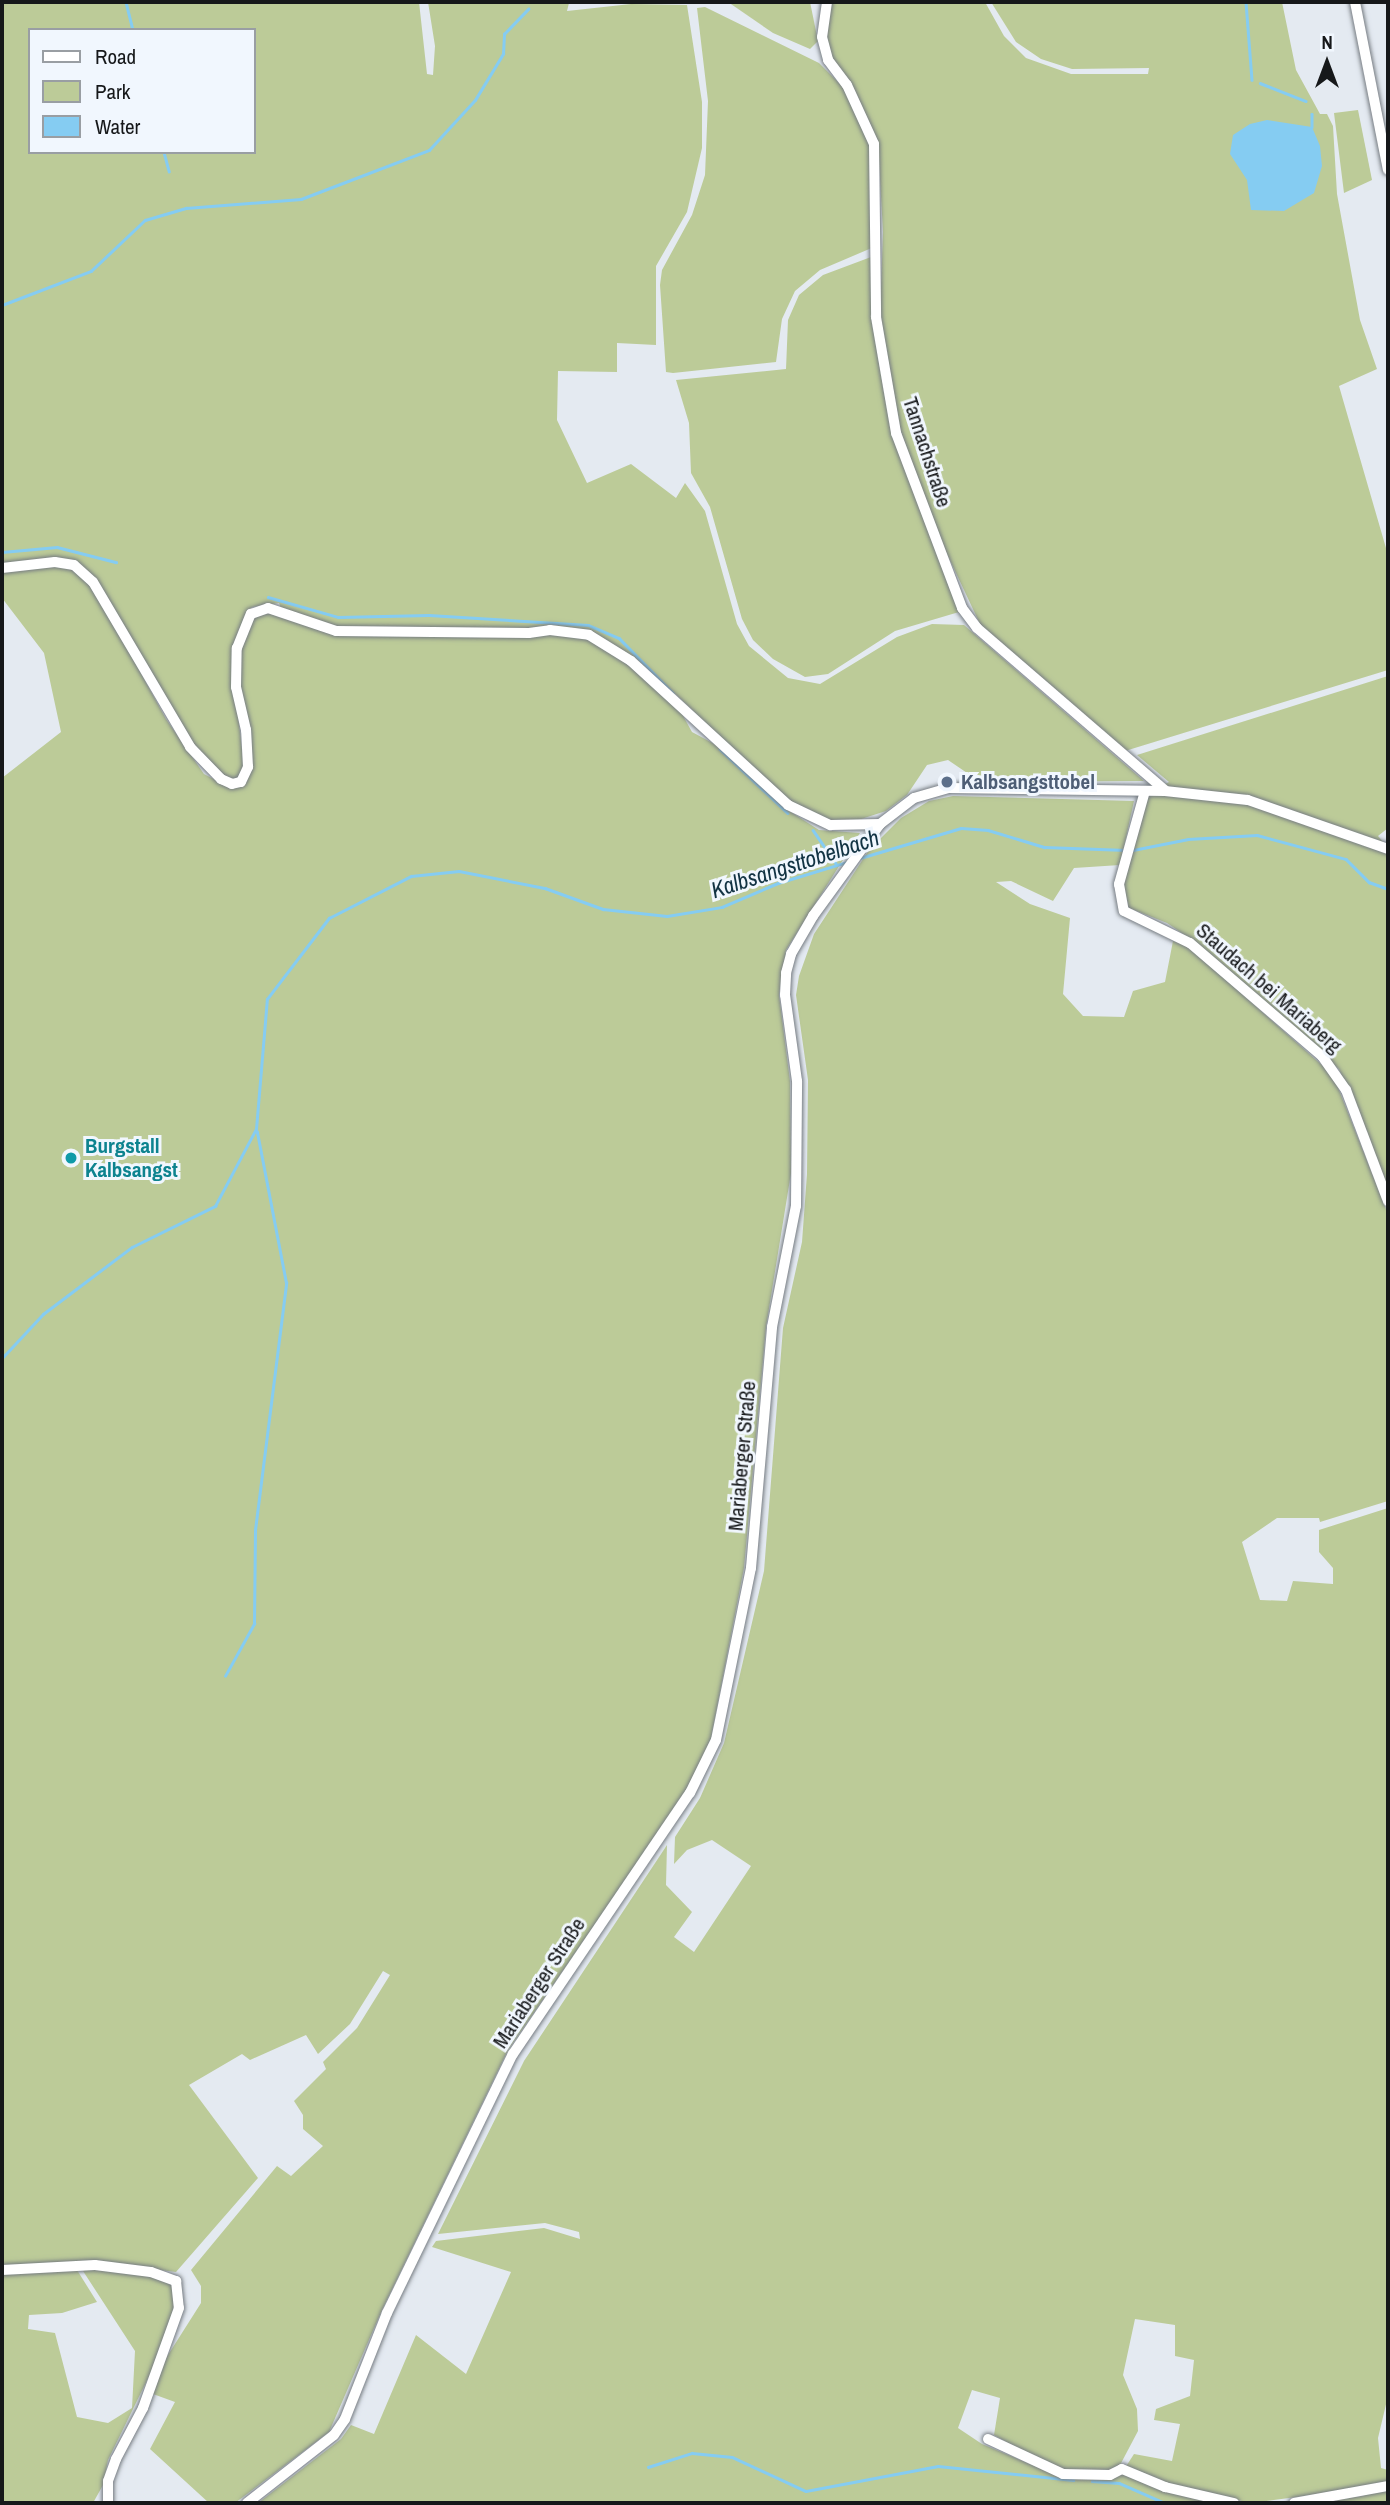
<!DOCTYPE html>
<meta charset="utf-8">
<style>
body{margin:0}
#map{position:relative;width:1390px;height:2505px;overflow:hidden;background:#e4eaf1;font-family:"Archivo Narrow",sans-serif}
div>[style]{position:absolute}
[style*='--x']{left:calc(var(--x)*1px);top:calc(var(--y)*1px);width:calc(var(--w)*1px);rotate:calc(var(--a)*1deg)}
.green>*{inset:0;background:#bccb98}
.water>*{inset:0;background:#85ccf2}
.stream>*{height:2.5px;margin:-1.25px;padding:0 1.25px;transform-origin:1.25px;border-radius:1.25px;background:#85ccf2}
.roads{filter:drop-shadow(0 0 2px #767c82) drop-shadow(0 0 2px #767c82)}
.street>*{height:10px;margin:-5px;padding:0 5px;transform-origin:5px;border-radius:5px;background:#fff}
.dots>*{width:19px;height:19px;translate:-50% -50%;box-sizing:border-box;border:4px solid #f1f7fe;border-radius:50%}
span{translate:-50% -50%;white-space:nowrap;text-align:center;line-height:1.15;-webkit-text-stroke:6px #f1f7fe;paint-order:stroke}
.street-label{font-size:21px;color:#16181a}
.service-label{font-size:21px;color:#4e5e75;font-weight:700}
.left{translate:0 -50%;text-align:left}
.culture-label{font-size:21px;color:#0d838f;font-weight:700}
.water-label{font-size:23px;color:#123343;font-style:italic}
.frame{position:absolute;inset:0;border:4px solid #16181a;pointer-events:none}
.legend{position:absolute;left:28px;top:28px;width:228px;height:126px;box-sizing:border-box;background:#f1f7fe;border:2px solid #999ea3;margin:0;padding:9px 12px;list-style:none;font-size:21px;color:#16181a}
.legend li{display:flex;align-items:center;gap:14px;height:35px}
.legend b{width:35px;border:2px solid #999ea3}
.north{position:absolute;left:1292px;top:28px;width:70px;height:70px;-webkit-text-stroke:5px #f1f7fe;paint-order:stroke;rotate:0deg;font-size:19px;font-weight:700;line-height:28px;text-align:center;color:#16181a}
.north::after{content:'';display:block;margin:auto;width:24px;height:32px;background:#16181a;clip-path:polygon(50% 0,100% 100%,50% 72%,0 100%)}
</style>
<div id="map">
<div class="green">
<div style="clip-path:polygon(evenodd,2px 2px,419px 2px,427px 74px,433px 75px,435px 46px,428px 2px,581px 2px,569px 3px,567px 11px,631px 4px,687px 5px,702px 102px,702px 148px,687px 212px,656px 266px,656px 345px,617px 343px,617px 372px,558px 371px,557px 420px,587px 483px,631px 464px,676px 498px,685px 483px,705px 511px,737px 624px,749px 646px,788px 678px,820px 684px,897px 637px,932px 624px,964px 625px,1144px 781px,994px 782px,973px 777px,948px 760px,927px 765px,907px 795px,886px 811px,855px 821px,830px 822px,790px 803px,666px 685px,692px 732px,720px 747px,780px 805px,819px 830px,860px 833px,786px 950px,779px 995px,790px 1081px,791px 1173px,766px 1327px,744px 1568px,711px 1738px,689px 1788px,508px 2050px,382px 2310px,329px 2432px,235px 2503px,209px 2503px,150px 2449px,175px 2402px,153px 2394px,161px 2366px,201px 2303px,201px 2286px,191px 2270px,277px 2166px,291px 2176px,323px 2146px,303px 2129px,303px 2115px,294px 2101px,326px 2069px,323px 2062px,357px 2028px,390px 1975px,383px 1971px,350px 2024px,318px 2054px,306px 2035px,250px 2060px,242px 2054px,189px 2085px,258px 2178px,176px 2272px,95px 2262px,2px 2267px,2px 778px,61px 732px,44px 653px,2px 598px,2px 2px,30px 30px,254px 30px,254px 152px,30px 152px,30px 30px,2px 2px,98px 583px,171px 715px,206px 762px,232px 782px,240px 779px,244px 767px,232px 663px,238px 632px,252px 607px,279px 603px,285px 618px,268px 611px,251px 617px,239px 649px,238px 687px,251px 768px,244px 783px,229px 787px,204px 774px,166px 719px,93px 586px,98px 583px)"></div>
<div style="clip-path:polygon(728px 2px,810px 2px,818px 41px,810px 49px,773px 33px)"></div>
<div style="clip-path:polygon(830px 2px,985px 2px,1004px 36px,1026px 58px,1071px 74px,1148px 74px,1149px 68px,1072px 69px,1041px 59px,1016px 42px,991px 2px,1282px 2px,1296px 70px,1320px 114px,1327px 114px,1333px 126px,1337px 194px,1360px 320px,1377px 369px,1339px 386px,1388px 555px,1388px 670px,1125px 751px,980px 624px,940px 539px,901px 432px,880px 317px,883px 232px,878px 143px,849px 83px,831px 58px,826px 37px)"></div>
<div style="clip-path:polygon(705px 7px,819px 63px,844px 88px,871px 146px,874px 247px,820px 270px,795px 291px,782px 319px,776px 362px,673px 373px,666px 372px,660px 285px,662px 270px,692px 215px,705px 175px,708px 101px,697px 8px)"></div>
<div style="clip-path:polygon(1358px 110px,1372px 180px,1344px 193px,1334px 113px)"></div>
<div style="clip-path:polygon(871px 257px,872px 317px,893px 434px,959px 612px,895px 631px,828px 674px,805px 677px,773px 659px,753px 640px,742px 619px,710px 507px,691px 473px,689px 423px,676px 380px,786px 369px,788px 320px,799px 295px,823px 275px)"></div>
<div style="clip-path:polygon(1388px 676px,1388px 828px,1378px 836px,1388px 848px,1388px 1189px,1339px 1069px,1192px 940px,1167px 923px,1129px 908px,1123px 885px,1146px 794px,1169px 782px,1137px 755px)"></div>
<div style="clip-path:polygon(evenodd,953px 796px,1134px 801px,1120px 865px,1074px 868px,1053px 901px,1011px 881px,996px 882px,1030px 904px,1070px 918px,1063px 994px,1083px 1016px,1124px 1017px,1133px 991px,1165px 982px,1173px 941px,1188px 946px,1333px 1075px,1388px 1214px,1388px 1501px,1320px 1522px,1319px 1518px,1277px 1518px,1242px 1542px,1260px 1600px,1287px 1601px,1293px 1581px,1333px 1584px,1333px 1568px,1319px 1552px,1319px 1530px,1388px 1508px,1388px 2396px,1378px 2438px,1381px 2468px,1388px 2470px,1388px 2503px,1307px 2503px,1363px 2496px,1372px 2487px,1251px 2503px,1162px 2483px,1163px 2491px,1216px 2503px,258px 2503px,341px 2439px,351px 2425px,374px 2434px,416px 2335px,466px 2374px,511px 2272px,432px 2247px,436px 2241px,544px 2228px,580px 2239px,579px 2232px,545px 2223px,438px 2234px,524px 2061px,667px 1845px,666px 1885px,692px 1912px,674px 1937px,694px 1952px,751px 1866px,712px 1840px,687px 1850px,674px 1864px,675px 1837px,700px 1798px,724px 1743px,764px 1571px,783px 1328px,802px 1242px,807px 1174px,808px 1080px,796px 995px,799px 976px,814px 934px,869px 850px,901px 818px,929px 801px,953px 796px,1135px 2319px,1175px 2325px,1175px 2356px,1194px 2360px,1190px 2396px,1156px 2409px,1154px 2420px,1180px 2424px,1172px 2461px,1134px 2454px,1123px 2471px,1111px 2478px,1061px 2477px,982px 2444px,958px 2428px,972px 2390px,1000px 2398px,994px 2435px,1056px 2469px,1085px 2475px,1109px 2474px,1119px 2467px,1138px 2431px,1137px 2409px,1123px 2375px,1135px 2319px)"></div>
<div style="clip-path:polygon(86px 2268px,149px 2276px,173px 2285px,174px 2307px,155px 2364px,108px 2460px,103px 2485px,93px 2503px,2px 2503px,2px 2273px,77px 2270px,97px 2302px,62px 2313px,29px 2315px,28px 2329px,55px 2333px,77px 2417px,108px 2423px,132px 2408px,135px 2351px,83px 2271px)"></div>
</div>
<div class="water">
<div style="clip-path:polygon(1267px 120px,1312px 127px,1320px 146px,1322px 166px,1314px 193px,1284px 211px,1251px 210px,1247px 180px,1230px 154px,1233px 135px,1250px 124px)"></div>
</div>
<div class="stream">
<div style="--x:126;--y:2;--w:29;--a:76"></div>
<div style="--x:1246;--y:2;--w:78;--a:85.6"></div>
<div style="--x:1260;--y:83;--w:49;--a:21.4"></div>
<div style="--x:1312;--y:114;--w:13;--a:90"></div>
<div style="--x:164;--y:152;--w:20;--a:75"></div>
<div style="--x:2;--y:305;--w:95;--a:-20.9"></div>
<div style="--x:91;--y:271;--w:74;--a:-43.4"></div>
<div style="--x:145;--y:220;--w:43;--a:-16.3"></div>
<div style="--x:186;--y:208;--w:115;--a:-4.5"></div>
<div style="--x:301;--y:199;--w:137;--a:-20.9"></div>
<div style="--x:429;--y:150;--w:68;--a:-47.4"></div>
<div style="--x:475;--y:100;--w:54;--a:-58.7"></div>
<div style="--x:503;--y:54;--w:20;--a:-87"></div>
<div style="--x:504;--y:34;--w:35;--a:-46"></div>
<div style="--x:2;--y:552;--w:55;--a:-5.2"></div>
<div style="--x:57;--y:547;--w:61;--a:14.3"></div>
<div style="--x:268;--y:597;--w:73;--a:15.9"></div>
<div style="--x:338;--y:617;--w:91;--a:-1.3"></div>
<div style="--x:429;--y:615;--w:159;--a:3.6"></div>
<div style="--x:588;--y:625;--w:34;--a:23"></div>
<div style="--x:619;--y:638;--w:77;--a:45.5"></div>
<div style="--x:720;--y:749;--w:93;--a:43.3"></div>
<div style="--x:813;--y:830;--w:42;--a:55.6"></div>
<div style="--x:1133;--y:850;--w:56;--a:-11.3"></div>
<div style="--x:1188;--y:839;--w:69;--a:-3.3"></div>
<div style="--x:1257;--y:835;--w:92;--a:15.1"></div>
<div style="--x:1346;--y:859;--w:33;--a:45"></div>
<div style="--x:1369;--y:882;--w:20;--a:20"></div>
<div style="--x:860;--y:858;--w:105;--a:-16.5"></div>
<div style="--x:961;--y:828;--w:27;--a:4"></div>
<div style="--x:988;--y:830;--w:59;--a:16.9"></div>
<div style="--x:1044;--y:847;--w:82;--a:2.1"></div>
<div style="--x:2;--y:1358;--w:60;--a:-47"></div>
<div style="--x:43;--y:1314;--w:111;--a:-37"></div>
<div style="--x:132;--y:1247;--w:93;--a:-26.3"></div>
<div style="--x:215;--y:1206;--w:87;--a:-62"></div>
<div style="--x:256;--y:1129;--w:130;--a:-85.2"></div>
<div style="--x:267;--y:999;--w:102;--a:-52.6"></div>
<div style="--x:329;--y:918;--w:92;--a:-27.1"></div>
<div style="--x:411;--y:876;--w:48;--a:-5.9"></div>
<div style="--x:459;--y:871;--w:88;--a:11.2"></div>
<div style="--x:545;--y:888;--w:62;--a:19.9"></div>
<div style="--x:603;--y:909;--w:64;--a:6.2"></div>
<div style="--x:667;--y:916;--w:56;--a:-9.3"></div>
<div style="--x:722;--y:907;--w:61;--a:-23.2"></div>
<div style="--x:778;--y:883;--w:72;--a:-16.9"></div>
<div style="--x:225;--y:1676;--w:60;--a:-60.9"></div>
<div style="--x:254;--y:1624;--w:94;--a:-89.4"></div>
<div style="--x:255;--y:1530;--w:249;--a:-82.8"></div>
<div style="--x:286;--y:1283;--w:154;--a:-100.9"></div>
<div style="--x:648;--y:2467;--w:46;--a:-17.7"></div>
<div style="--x:692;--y:2453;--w:40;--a:5.7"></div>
<div style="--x:732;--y:2457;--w:81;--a:24.7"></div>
<div style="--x:806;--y:2491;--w:134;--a:-10.7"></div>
<div style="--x:938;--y:2466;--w:136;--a:5.9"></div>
<div style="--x:1092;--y:2481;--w:27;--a:4"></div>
<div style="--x:1119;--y:2483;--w:50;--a:23.5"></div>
</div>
<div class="roads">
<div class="street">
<div style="--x:827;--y:2;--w:35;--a:98"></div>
<div style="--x:822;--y:37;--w:24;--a:75"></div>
<div style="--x:828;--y:60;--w:31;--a:53"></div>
<div style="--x:847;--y:85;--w:65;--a:65.4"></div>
<div style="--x:874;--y:144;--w:173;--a:89.3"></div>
<div style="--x:876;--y:317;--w:118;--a:80.2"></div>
<div style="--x:896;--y:433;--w:187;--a:69.3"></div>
<div style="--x:962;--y:608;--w:25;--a:53"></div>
<div style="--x:977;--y:628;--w:248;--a:40.8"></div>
<div style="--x:1355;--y:2;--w:171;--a:78.9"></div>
<div style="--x:2;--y:568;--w:53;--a:-6.5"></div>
<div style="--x:55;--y:562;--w:19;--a:9"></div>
<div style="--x:74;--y:565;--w:25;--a:42"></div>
<div style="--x:93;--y:582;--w:191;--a:59.5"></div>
<div style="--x:190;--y:747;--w:45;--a:45.9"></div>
<div style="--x:221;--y:779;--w:12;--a:24"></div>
<div style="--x:232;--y:784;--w:9;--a:-13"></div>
<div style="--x:241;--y:782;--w:17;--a:-65"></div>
<div style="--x:248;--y:767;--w:37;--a:-93"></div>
<div style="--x:246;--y:730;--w:44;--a:-103.1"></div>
<div style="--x:236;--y:687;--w:39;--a:-89"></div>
<div style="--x:237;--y:648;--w:37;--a:-68"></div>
<div style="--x:251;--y:614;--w:18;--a:-19"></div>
<div style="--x:268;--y:608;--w:72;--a:18.7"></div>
<div style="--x:336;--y:631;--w:193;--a:0.6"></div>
<div style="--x:529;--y:633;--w:21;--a:-8"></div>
<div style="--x:550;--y:630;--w:39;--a:7"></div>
<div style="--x:589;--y:635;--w:49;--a:31.8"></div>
<div style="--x:631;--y:661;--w:213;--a:42.5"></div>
<div style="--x:788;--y:805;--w:47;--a:25.5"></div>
<div style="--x:830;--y:825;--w:50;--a:-1.1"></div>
<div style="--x:1145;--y:791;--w:97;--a:105.6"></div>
<div style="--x:1119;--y:884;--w:27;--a:80"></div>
<div style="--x:1124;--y:911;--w:73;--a:25.9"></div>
<div style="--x:1190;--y:943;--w:174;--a:40.6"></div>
<div style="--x:1322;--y:1056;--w:42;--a:54.8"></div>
<div style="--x:1346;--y:1090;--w:119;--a:69.3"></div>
<div style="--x:2;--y:2270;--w:93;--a:-3.1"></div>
<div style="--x:95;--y:2265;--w:56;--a:7.1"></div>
<div style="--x:151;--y:2272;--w:27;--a:20"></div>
<div style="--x:176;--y:2281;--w:27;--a:84"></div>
<div style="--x:179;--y:2308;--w:106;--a:109.8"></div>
<div style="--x:143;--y:2408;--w:58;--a:117.9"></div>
<div style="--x:116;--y:2459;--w:23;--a:110"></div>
<div style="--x:108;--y:2481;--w:22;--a:90"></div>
<div style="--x:988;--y:2439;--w:83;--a:25"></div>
<div style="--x:1063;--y:2474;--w:47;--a:1.2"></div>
<div style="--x:1110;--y:2475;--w:13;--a:-27"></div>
<div style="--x:1122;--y:2469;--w:47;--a:22.7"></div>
<div style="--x:1165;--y:2487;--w:71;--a:13.1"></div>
<div style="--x:247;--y:2503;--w:110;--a:-38"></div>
<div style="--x:334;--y:2435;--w:19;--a:-55"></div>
<div style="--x:345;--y:2419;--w:114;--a:-68.4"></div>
<div style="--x:387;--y:2313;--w:288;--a:-64.1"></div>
<div style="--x:513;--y:2054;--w:315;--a:-55.9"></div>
<div style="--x:690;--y:1793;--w:59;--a:-63.9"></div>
<div style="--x:716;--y:1740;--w:176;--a:-78.5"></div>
<div style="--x:751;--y:1568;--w:242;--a:-85"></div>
<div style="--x:772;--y:1327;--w:123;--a:-78.8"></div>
<div style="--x:796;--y:1206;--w:125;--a:-89.5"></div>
<div style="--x:797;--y:1081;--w:87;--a:-97.9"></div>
<div style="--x:785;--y:995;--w:22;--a:-87"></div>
<div style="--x:786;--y:973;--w:20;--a:-75"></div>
<div style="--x:791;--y:954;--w:44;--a:-59.9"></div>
<div style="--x:813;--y:916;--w:114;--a:-53.9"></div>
<div style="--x:880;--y:824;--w:43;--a:-37.4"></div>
<div style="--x:914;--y:798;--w:37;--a:-16"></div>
<div style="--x:950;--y:788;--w:215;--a:0.8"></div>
<div style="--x:1165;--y:791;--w:83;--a:6.2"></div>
<div style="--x:1248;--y:800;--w:148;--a:19.3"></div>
<div style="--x:1294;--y:2503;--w:96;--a:-10.3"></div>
</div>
</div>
<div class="dots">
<div style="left:947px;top:782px;background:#5c6f8a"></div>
<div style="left:71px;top:1158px;background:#0f9aa8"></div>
</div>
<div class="street-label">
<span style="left:927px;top:452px;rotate:72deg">Tannachstraße</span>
<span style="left:1269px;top:988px;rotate:41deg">Staudach bei Mariaberg</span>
<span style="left:742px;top:1456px;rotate:-85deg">Mariaberger Straße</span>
<span style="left:539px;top:1983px;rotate:-57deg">Mariaberger Straße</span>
</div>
<div class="service-label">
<span class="left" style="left:961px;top:782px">Kalbsangsttobel</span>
</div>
<div class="culture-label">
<span class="left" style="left:85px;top:1158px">Burgstall<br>Kalbsangst</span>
</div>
<div class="water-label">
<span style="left:795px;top:864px;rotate:-18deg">Kalbsangsttobelbach</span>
</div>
<div class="frame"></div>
<ul class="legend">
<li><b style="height:9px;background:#fff"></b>Road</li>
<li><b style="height:19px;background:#bccb98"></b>Park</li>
<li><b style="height:19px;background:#85ccf2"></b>Water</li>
</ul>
<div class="north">N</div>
</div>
